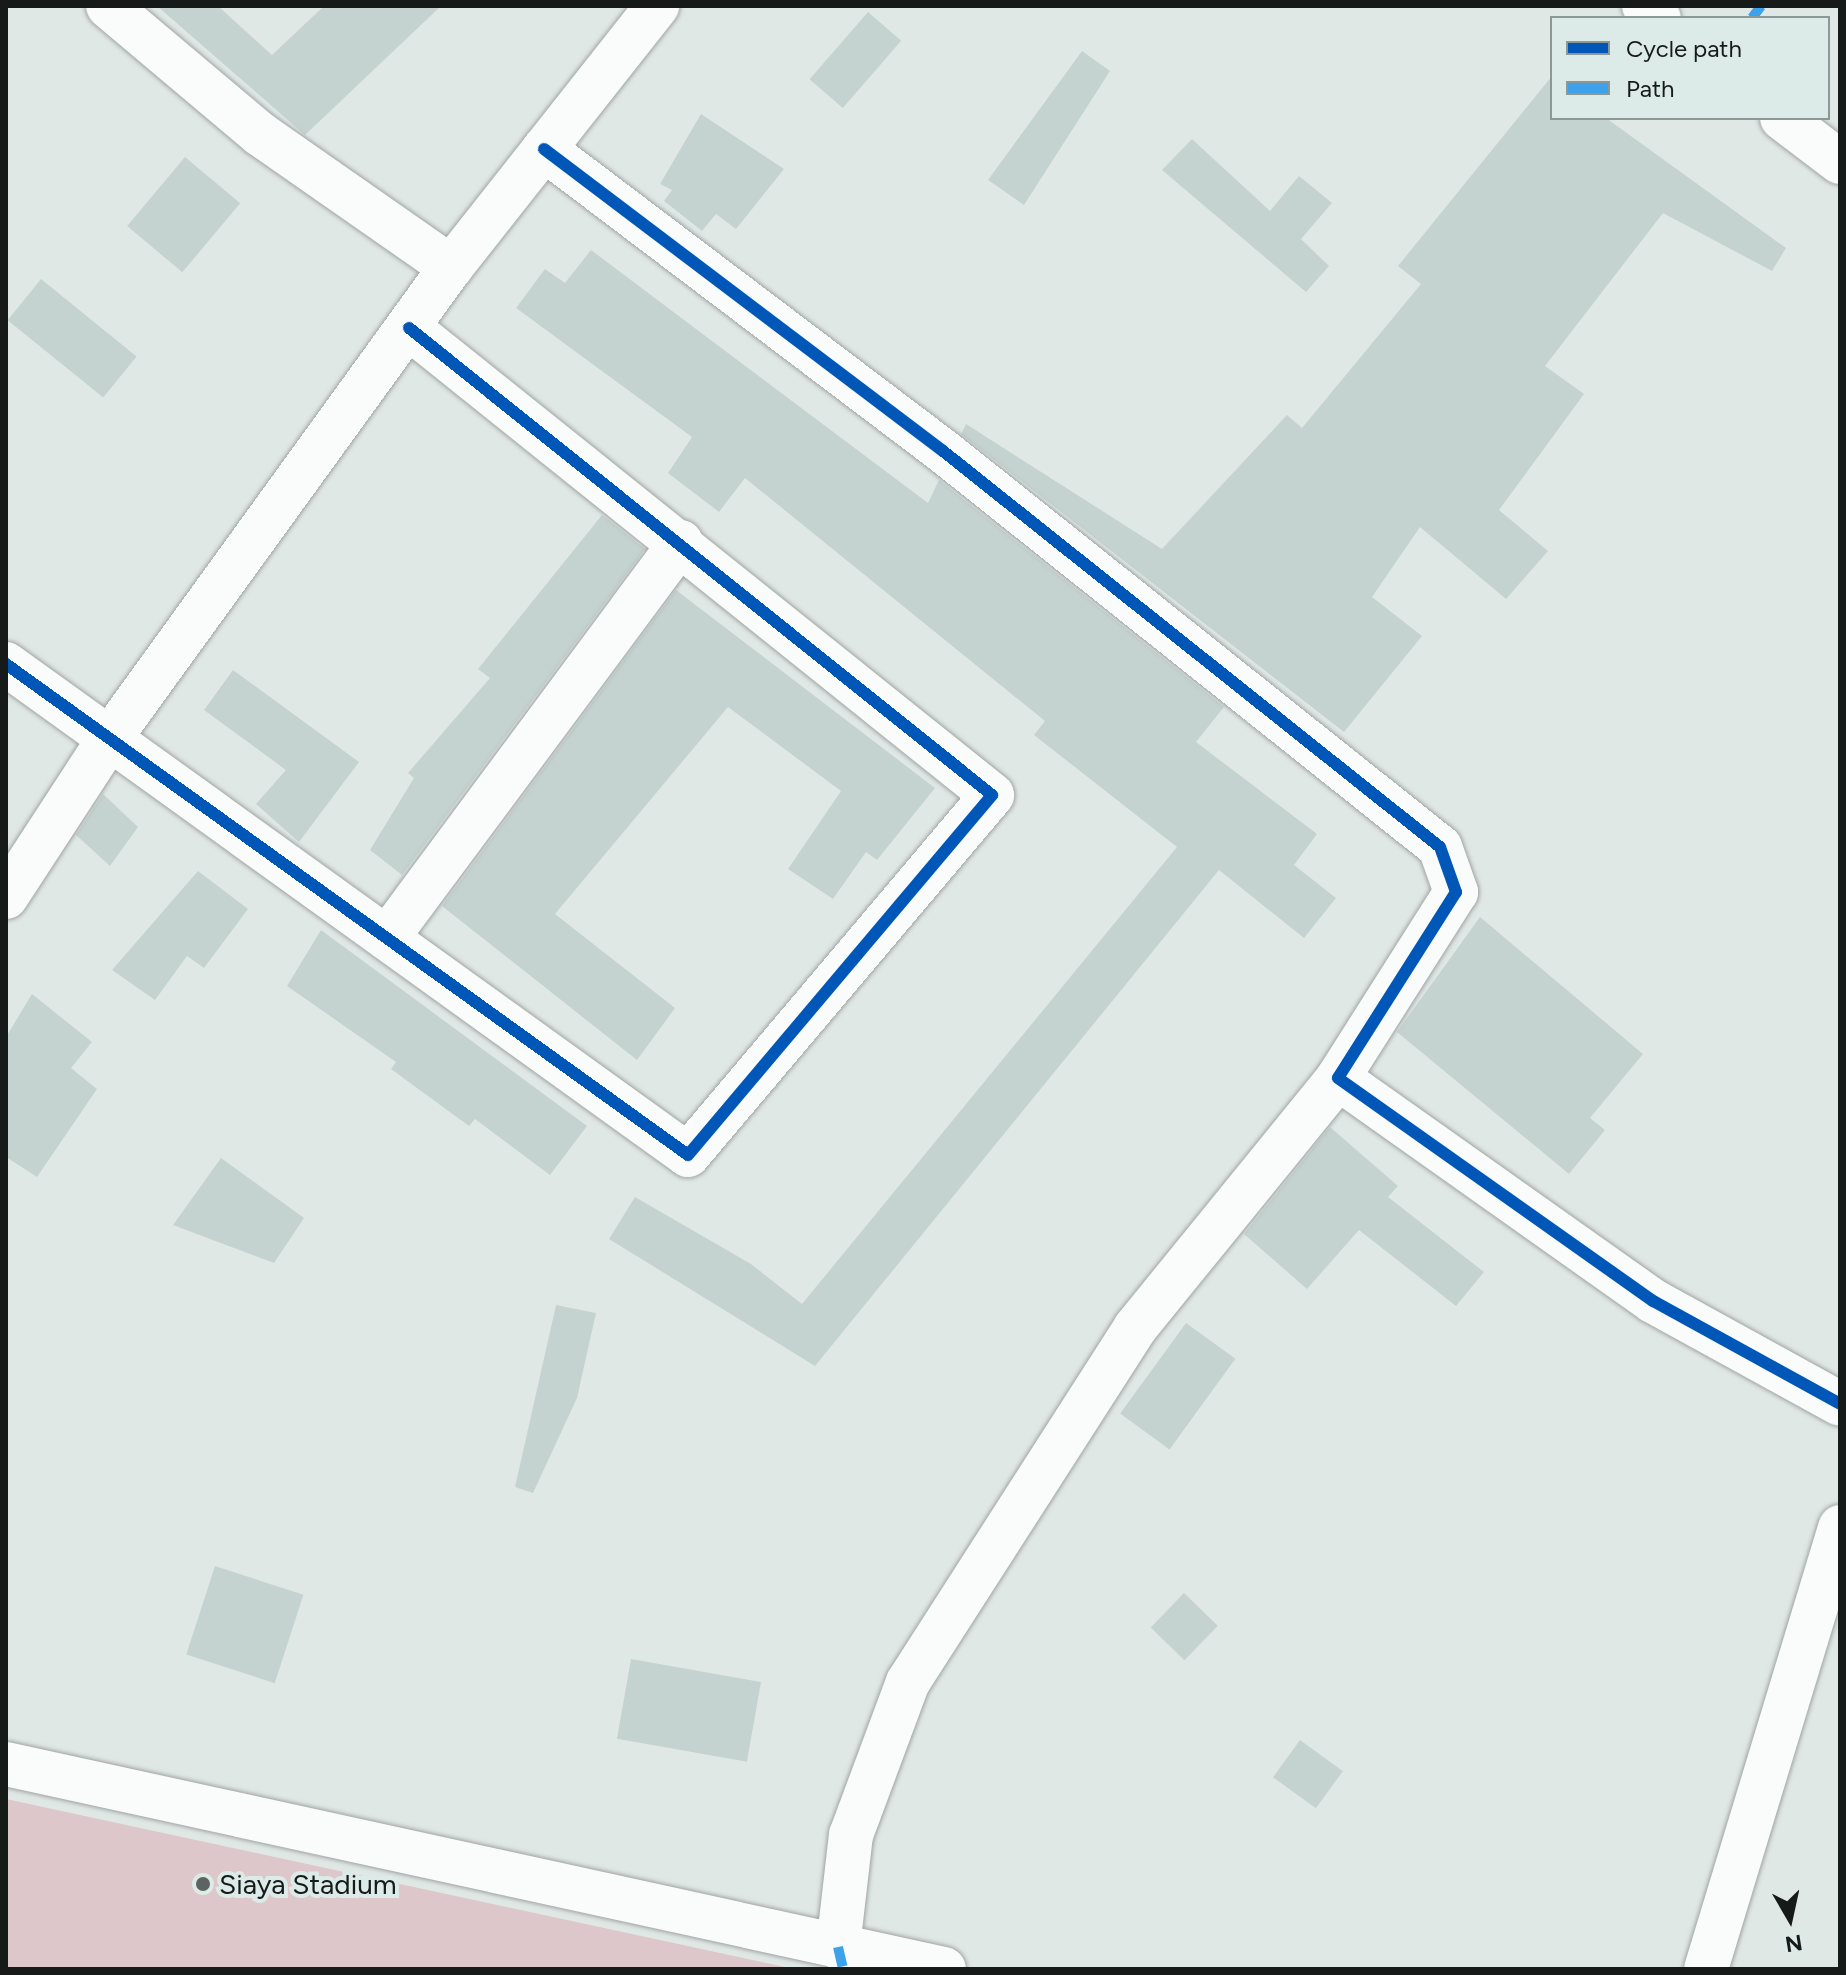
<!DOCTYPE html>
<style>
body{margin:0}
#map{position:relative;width:1846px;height:1975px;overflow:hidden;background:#e0e8e6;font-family:Figtree,sans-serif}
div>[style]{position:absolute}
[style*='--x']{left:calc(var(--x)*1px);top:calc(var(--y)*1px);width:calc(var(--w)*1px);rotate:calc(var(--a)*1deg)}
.green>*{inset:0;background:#ddc7ca}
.building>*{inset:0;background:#c5d3d0;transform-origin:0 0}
.roads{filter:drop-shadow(0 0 2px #9fa5a4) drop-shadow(0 0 2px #9fa5a4)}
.minor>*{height:44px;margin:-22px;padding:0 22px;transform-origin:22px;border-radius:22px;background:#fafcfb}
.secondary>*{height:44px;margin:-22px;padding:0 22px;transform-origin:22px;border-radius:22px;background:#fafcfb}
.quiet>*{height:10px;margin-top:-5px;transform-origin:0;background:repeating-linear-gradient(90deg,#3da2ea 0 20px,transparent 0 30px)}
.cycleway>*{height:12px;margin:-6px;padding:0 6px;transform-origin:6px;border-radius:6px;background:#0057b8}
.dots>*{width:22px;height:22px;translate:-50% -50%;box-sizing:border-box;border:4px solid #dcebe8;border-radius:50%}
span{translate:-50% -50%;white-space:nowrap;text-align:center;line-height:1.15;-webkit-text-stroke:8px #dcebe8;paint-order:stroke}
.poi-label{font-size:28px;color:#161b1a}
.left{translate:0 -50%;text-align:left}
.frame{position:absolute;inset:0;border:8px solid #161b1a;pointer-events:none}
.legend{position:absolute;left:1550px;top:16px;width:280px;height:104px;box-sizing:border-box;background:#dcebe8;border:2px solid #8d9896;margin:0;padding:10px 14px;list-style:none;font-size:24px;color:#161b1a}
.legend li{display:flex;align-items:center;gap:16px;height:40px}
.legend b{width:40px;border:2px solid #8d9896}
.north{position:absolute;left:1750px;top:1879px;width:80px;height:80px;-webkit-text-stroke:6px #dcebe8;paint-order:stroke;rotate:171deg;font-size:22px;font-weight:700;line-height:32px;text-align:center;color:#161b1a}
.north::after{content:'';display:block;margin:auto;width:28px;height:36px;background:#161b1a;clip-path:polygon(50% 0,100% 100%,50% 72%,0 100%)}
</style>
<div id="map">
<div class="green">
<div style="clip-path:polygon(6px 1799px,794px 1969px,6px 1969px)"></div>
</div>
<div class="building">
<div style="clip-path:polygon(157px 6px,218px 6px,272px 55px,324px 6px,441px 6px,305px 135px)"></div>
<div style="left:868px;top:12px;width:44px;height:89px;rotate:41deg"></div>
<div style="clip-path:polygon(1082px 51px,1110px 71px,1024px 205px,988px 180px)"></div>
<div style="clip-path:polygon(1552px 76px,1552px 118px,1606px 118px,1786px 248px,1772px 271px,1663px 213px,1545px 366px,1584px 394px,1499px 510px,1548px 551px,1506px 599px,1420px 527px,1372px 597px,1422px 636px,1344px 732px,961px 434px,966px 424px,1162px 549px,1287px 415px,1302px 428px,1421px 284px,1398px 266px)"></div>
<div style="clip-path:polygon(701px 114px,784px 169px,736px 229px,716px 214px,702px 231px,664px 201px,672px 190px,660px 184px)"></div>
<div style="clip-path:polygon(1192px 139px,1270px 211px,1299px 176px,1332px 203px,1301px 239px,1329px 266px,1306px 292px,1162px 170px)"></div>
<div style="left:185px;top:157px;width:72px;height:90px;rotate:40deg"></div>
<div style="clip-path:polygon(591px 250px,928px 503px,939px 480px,1224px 707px,1196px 742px,1317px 834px,1294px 865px,1336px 898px,1304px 938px,1219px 870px,815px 1366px,609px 1239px,635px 1197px,751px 1264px,802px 1304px,1177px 847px,1034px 735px,1045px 721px,745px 478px,719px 512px,668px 473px,692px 437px,516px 308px,545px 269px,565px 283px)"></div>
<div style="left:41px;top:279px;width:123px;height:53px;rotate:39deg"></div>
<div style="clip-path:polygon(602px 515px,645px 549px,402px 875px,370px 850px,414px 778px,408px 773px,490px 678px,478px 669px)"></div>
<div style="clip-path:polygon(676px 590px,935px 788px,877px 860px,866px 852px,833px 899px,788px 869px,841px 791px,728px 707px,555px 914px,675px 1008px,637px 1060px,442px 906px)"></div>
<div style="clip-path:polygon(233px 670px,359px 762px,299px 842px,256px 804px,286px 770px,204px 710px)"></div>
<div style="clip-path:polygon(103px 794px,138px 827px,110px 866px,76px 835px)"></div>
<div style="clip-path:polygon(198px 871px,248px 909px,204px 968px,187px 956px,155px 1000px,112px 970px)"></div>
<div style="clip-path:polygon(1480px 917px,1643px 1054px,1590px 1118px,1605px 1130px,1569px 1174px,1397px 1032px)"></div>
<div style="clip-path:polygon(321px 930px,587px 1126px,550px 1175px,475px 1119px,469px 1126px,391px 1069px,396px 1062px,287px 986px)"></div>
<div style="clip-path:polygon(32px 994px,92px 1042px,71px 1068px,97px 1089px,37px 1177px,6px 1157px,6px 1037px)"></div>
<div style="clip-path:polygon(1330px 1127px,1398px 1186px,1388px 1197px,1484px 1272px,1456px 1306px,1359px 1230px,1307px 1289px,1244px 1234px)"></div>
<div style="clip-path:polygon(221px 1158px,304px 1218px,274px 1263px,173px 1225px)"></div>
<div style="clip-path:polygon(556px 1305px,596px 1313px,577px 1398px,533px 1493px,515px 1487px)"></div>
<div style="left:1186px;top:1323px;width:61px;height:112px;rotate:36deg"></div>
<div style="left:215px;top:1566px;width:93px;height:93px;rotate:18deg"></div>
<div style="left:1184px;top:1593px;width:47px;height:48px;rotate:44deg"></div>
<div style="left:631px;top:1659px;width:132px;height:81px;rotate:10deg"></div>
<div style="left:1300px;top:1740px;width:53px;height:46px;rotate:36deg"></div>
</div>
<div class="roads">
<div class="minor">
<div style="--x:108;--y:6;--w:199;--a:40.1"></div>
<div style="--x:260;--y:134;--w:233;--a:34.9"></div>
<div style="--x:1644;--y:6;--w:19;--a:39"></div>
<div style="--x:1782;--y:118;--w:73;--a:37.2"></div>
<div style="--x:544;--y:149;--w:500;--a:37.12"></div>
<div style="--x:943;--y:451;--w:635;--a:38.55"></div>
<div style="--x:1440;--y:847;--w:48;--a:70.4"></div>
<div style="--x:1456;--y:892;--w:220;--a:122.4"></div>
<div style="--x:1338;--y:1078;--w:386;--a:35.3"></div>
<div style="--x:1653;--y:1301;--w:213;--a:28.8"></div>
<div style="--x:6;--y:664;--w:840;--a:35.75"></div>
<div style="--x:688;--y:1155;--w:471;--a:-49.8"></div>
<div style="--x:992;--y:795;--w:747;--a:-141.3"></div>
<div style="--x:387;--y:938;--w:493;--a:-53.4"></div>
<div style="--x:6;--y:1764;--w:960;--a:12.33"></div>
<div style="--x:838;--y:1947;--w:113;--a:-83.4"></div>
<div style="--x:851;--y:1835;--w:163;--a:-69.6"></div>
<div style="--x:908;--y:1682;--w:421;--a:-57.3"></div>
<div style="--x:1135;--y:1328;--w:322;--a:-50.9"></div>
<div style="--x:1706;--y:1969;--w:462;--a:-73.1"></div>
</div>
<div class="secondary">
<div style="--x:6;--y:897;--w:185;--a:-56.9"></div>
<div style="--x:107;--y:742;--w:586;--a:-54.09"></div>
<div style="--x:451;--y:267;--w:333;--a:-51.7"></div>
</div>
</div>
<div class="quiet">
<div style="--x:1752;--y:18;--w:15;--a:-53"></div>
<div style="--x:838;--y:1947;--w:23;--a:77"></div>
</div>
<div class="cycleway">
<div style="--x:544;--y:149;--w:500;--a:37.12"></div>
<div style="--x:943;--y:451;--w:635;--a:38.55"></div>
<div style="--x:1440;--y:847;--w:48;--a:70.4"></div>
<div style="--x:1456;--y:892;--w:220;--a:122.4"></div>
<div style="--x:1338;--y:1078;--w:386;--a:35.3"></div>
<div style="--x:1653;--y:1301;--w:213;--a:28.8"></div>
<div style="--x:6;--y:664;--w:840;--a:35.75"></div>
<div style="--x:688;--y:1155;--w:471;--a:-49.8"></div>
<div style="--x:992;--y:795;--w:747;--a:-141.3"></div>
</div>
<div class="dots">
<div style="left:203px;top:1884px;background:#5d6361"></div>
</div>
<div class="poi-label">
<span class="left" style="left:219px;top:1884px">Siaya Stadium</span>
</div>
<div class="frame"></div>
<ul class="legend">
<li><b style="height:10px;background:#0057b8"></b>Cycle path</li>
<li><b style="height:10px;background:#3da2ea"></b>Path</li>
</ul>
<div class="north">N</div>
</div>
